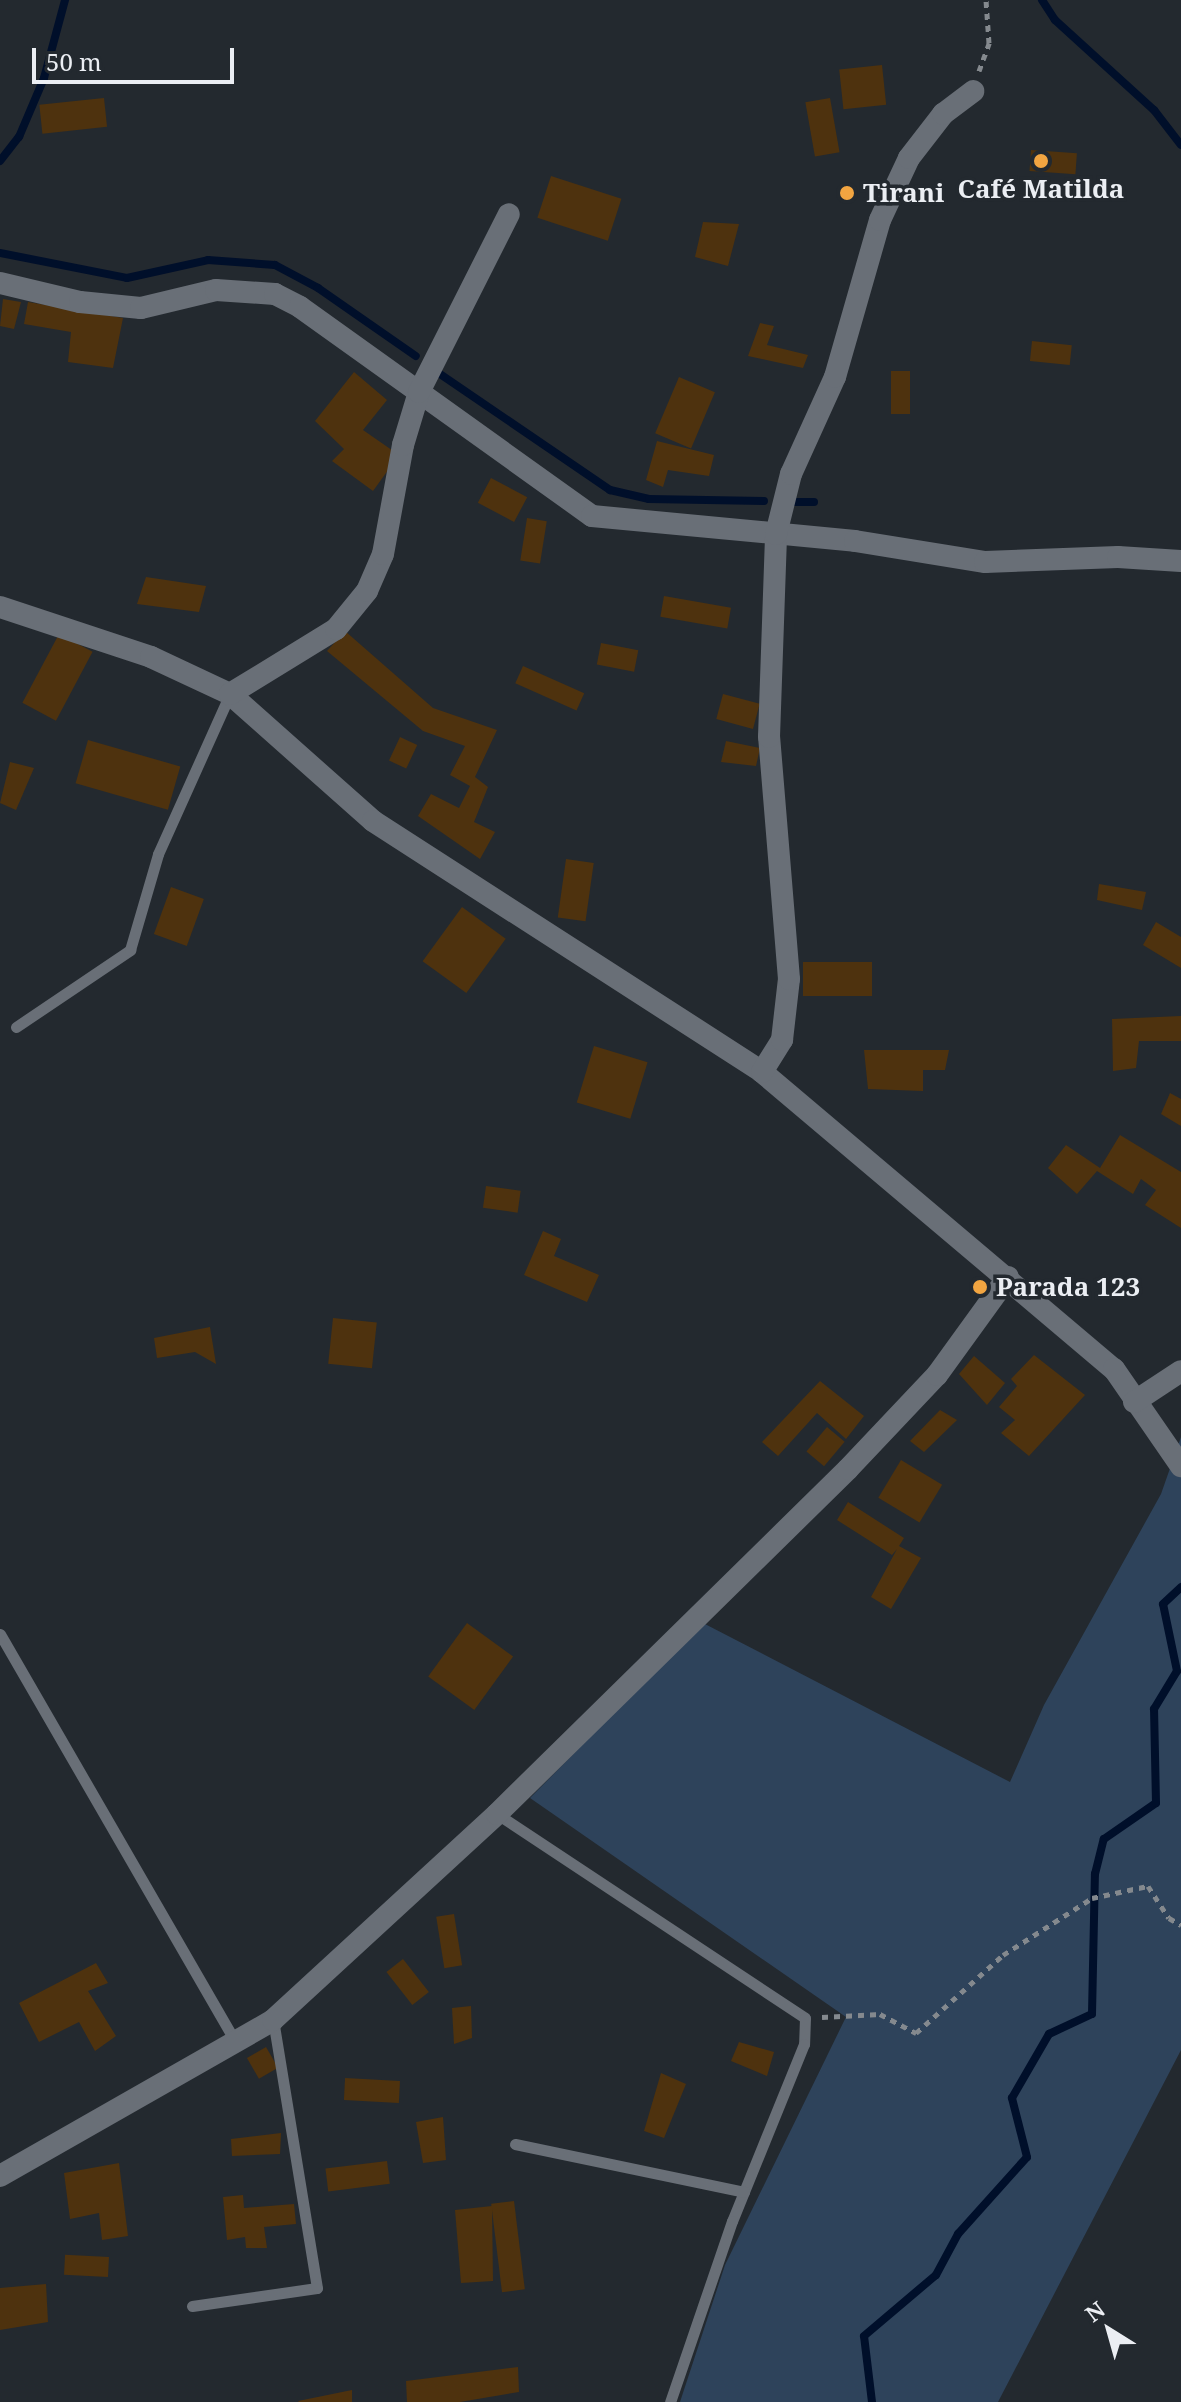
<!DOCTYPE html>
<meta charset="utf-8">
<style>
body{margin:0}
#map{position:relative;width:1181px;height:2402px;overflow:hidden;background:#23292f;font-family:"Noto Serif",serif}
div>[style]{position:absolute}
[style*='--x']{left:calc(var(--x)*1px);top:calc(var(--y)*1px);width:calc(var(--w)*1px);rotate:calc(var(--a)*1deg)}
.green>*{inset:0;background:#2e435b}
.stream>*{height:8px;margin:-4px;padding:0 4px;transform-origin:4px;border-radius:4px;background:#000f2a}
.building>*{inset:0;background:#4e320e;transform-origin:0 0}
.path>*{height:5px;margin-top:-2.5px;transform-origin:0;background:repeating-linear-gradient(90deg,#84898e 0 6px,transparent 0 12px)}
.service>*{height:11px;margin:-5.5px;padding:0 5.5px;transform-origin:5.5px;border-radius:5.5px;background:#696f77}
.minor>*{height:22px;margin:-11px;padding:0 11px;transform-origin:11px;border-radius:11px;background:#696f77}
.dots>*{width:22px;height:22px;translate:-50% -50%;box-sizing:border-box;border:4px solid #23292f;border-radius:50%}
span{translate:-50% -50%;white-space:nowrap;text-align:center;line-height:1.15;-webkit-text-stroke:7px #23292f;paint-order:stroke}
.poi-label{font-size:26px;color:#ebeef3;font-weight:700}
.left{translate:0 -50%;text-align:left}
.north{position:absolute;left:1069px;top:2290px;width:80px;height:80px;-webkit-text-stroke:6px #23292f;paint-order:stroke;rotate:323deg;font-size:22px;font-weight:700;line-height:32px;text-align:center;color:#ebeef3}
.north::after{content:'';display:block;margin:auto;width:28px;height:36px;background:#ebeef3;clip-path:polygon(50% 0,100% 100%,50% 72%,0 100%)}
.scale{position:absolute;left:32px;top:48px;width:202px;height:36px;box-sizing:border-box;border:4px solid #ebeef3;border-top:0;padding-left:10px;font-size:24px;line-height:28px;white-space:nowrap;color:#ebeef3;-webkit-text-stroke:6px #23292f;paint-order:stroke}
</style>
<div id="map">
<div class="green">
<div style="clip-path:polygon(1181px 1437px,1181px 2050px,998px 2402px,680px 2402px,725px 2265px,846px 2017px,530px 1798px,703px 1623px,1010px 1782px,1044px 1705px,1161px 1494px)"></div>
</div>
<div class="stream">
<div style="--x:1042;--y:0;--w:24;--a:57"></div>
<div style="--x:1055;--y:20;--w:134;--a:42.3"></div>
<div style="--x:1154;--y:110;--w:44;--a:52.4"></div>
<div style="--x:0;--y:161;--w:31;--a:-52"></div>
<div style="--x:19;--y:137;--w:64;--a:-67"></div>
<div style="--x:44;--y:78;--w:81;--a:-74.9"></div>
<div style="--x:0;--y:253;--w:129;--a:11.1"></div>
<div style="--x:127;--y:278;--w:83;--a:-12.5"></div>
<div style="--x:208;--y:260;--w:67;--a:4.3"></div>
<div style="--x:275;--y:265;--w:49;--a:28.1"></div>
<div style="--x:318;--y:288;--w:119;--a:34.8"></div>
<div style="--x:440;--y:374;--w:206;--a:34.3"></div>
<div style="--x:610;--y:490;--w:40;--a:13"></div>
<div style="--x:649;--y:499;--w:115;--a:1"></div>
<div style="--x:794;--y:502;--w:20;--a:0"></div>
<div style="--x:872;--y:2402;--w:66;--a:-96.9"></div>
<div style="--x:864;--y:2336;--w:94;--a:-40.3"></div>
<div style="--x:936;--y:2275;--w:47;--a:-61.8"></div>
<div style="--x:958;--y:2234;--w:103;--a:-48.1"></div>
<div style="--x:1027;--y:2157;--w:61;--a:-104.3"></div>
<div style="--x:1012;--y:2098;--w:74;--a:-60"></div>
<div style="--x:1049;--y:2034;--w:47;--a:-24.9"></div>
<div style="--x:1092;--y:2014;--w:140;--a:-88.8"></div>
<div style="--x:1095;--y:1874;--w:36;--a:-76"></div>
<div style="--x:1104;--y:1839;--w:63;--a:-34.7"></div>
<div style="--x:1156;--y:1803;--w:94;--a:-91.2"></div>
<div style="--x:1154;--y:1709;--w:44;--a:-58.8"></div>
<div style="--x:1177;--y:1671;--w:68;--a:-101.8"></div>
<div style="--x:1163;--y:1604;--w:25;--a:-43"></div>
</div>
<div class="building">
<div style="left:882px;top:65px;width:40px;height:43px;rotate:84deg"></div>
<div style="left:104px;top:98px;width:29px;height:65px;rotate:84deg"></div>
<div style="left:830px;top:98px;width:55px;height:25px;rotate:80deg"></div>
<div style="left:1031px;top:150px;width:46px;height:21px;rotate:4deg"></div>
<div style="left:551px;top:176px;width:74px;height:44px;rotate:18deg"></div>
<div style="clip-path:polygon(703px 222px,739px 224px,728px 266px,695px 257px)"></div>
<div style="clip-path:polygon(3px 299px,21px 302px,14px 329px,0 326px)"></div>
<div style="clip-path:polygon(28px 302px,123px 318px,113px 368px,68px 362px,71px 332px,24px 324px)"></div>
<div style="clip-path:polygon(760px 323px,774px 326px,767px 345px,808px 355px,803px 368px,748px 356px)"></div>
<div style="left:1032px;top:341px;width:40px;height:20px;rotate:6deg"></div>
<div style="left:891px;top:371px;width:19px;height:43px"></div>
<div style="clip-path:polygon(354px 372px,387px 400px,363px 430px,399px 455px,373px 491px,332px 461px,344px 449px,315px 421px)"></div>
<div style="left:679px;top:377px;width:39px;height:61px;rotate:23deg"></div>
<div style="clip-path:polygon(657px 441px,714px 455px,709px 476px,668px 470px,663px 487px,646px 480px)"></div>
<div style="left:491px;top:478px;width:41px;height:28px;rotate:28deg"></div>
<div style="left:527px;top:518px;width:20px;height:43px;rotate:9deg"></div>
<div style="clip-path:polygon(146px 577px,206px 586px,199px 612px,137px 604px)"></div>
<div style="left:664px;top:596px;width:68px;height:21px;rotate:10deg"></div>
<div style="clip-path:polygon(345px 631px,433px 708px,497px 730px,475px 777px,488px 787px,474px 822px,495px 832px,480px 859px,418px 816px,431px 794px,459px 808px,470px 786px,450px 775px,465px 746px,423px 731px,327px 651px)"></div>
<div style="left:59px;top:634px;width:38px;height:78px;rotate:28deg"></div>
<div style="left:601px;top:643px;width:38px;height:22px;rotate:11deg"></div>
<div style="left:523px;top:666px;width:67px;height:19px;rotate:24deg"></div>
<div style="left:723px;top:694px;width:38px;height:26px;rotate:15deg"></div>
<div style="left:400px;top:737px;width:19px;height:26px;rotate:25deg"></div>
<div style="left:88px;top:740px;width:96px;height:45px;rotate:16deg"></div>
<div style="clip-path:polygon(726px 741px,760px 748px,756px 766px,721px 762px)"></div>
<div style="clip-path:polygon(10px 762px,34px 768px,16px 810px,0 803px)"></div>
<div style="left:566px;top:859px;width:28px;height:59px;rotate:8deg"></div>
<div style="clip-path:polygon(1099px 884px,1146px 892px,1142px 910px,1097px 900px)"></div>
<div style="left:171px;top:887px;width:35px;height:50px;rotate:20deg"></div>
<div style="left:462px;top:907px;width:54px;height:67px;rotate:36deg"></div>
<div style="clip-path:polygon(1156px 922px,1181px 937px,1181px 968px,1143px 945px)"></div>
<div style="left:872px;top:962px;width:34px;height:69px;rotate:90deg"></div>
<div style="clip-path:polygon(1181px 1016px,1181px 1041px,1139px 1041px,1136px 1068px,1113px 1071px,1112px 1019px)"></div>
<div style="left:594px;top:1046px;width:56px;height:59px;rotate:17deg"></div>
<div style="clip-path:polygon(864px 1050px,949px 1050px,945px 1070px,923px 1070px,923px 1091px,868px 1089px)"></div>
<div style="clip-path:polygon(1170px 1093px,1181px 1099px,1181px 1126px,1161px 1114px)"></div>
<div style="clip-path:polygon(1120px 1135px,1181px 1172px,1181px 1228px,1145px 1205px,1156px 1190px,1141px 1179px,1133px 1194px,1097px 1171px,1077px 1194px,1048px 1168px,1066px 1145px,1100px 1168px)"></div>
<div style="left:486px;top:1186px;width:35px;height:22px;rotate:8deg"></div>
<div style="clip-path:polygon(543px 1231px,561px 1239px,554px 1256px,599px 1275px,587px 1302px,524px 1275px)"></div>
<div style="left:333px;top:1318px;width:44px;height:46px;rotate:6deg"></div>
<div style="clip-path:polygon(210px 1327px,216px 1364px,195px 1352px,157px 1358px,154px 1338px)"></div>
<div style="clip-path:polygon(1034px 1355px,1085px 1395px,1029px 1456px,1001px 1433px,1015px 1420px,999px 1407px,1017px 1386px,1011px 1379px)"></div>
<div style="clip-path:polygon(974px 1356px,1005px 1383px,987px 1405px,959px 1374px)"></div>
<div style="clip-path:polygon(820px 1381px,864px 1416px,846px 1439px,817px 1413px,778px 1456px,762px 1442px)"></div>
<div style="clip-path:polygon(940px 1410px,957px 1420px,924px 1452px,910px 1441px)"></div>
<div style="left:827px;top:1427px;width:23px;height:32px;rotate:40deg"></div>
<div style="left:901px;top:1460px;width:48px;height:44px;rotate:31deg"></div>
<div style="clip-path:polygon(848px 1502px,904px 1538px,899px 1546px,921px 1558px,891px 1609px,871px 1597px,897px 1549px,892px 1555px,837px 1520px)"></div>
<div style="left:467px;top:1623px;width:57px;height:66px;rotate:36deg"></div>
<div style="left:454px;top:1914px;width:52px;height:18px;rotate:81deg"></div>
<div style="left:403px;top:1959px;width:42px;height:21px;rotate:52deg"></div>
<div style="clip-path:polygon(96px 1963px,108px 1983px,88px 1991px,116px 2036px,95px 2051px,79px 2022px,39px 2042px,19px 2003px)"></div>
<div style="clip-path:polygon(471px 2006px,472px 2038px,454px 2044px,452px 2008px)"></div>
<div style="clip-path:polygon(739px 2042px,774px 2052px,767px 2076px,731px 2061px)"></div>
<div style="left:266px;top:2047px;width:24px;height:22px;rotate:60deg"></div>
<div style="clip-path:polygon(661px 2073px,686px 2084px,664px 2138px,644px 2131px)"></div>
<div style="left:400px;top:2081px;width:22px;height:55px;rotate:93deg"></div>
<div style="clip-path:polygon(443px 2117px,446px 2160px,423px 2163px,416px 2122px)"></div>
<div style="clip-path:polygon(281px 2133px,280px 2154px,232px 2156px,231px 2139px)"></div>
<div style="left:387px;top:2161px;width:23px;height:62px;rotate:83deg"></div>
<div style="clip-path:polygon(119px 2163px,128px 2236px,102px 2240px,99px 2213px,70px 2219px,64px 2173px)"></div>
<div style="clip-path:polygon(243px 2195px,244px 2208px,294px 2204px,296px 2224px,264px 2227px,267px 2248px,246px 2248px,245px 2237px,227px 2240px,223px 2197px)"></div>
<div style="left:514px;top:2201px;width:89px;height:23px;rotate:83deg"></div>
<div style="clip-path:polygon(492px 2206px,493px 2281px,461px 2283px,455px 2210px)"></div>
<div style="left:109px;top:2257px;width:20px;height:44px;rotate:93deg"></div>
<div style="clip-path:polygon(46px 2284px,48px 2322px,0 2330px,0 2288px)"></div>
<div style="clip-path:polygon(518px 2367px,519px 2392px,460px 2402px,407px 2402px,406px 2381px)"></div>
<div style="clip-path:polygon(352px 2390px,352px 2402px,299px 2402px,298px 2401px)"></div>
</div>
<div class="path">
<div style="--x:979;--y:71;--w:30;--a:-70"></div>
<div style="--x:989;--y:43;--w:43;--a:-94"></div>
<div style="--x:822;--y:2017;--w:58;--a:-3"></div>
<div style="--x:880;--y:2014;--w:41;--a:27.8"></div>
<div style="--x:916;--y:2033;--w:117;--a:-41.9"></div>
<div style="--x:1003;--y:1955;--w:106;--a:-32.6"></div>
<div style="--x:1092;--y:1898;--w:57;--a:-12.1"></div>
<div style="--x:1148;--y:1886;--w:38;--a:57"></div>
<div style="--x:1169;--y:1918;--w:14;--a:30"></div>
</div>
<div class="service">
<div style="--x:16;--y:1027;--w:138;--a:-34"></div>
<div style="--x:130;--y:950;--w:100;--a:-73.7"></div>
<div style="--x:158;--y:854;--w:175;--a:-65.8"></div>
<div style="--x:0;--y:1634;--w:474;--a:60"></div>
<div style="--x:497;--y:1814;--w:369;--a:33.5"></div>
<div style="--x:805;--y:2018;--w:26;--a:92"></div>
<div style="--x:804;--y:2044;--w:191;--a:112.1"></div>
<div style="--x:732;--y:2221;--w:191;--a:108.9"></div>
<div style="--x:515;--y:2144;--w:234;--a:11.8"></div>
<div style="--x:192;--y:2306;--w:126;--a:-8.2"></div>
<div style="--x:317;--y:2288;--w:272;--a:-99.3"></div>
</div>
<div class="minor">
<div style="--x:0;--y:283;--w:82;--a:13.4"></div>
<div style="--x:80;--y:302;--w:61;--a:5.6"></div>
<div style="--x:141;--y:308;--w:77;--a:-13.5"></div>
<div style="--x:216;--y:290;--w:59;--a:3.9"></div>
<div style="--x:275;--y:294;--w:28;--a:27"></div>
<div style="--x:300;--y:307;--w:359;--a:35.6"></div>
<div style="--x:592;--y:516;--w:264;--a:5.4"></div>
<div style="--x:855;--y:541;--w:132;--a:9.2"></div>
<div style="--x:985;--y:562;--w:133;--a:-2.2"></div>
<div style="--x:1118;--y:557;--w:63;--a:3.6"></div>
<div style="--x:0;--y:607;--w:159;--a:18.3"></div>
<div style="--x:151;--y:657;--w:87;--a:25.1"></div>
<div style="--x:230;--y:694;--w:191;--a:41.6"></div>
<div style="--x:373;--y:821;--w:463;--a:32.8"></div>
<div style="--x:762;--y:1072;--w:461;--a:40.2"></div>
<div style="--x:1114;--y:1369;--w:118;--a:55.4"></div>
<div style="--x:230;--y:694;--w:124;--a:-31.5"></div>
<div style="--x:336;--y:629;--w:49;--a:-50.8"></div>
<div style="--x:367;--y:591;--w:40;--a:-66.6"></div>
<div style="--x:383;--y:554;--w:111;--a:-79.6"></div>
<div style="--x:403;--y:445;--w:55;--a:-73.2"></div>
<div style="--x:419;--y:392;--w:199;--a:-63.2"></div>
<div style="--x:762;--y:1072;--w:38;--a:-58"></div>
<div style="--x:782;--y:1040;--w:61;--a:-83.5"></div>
<div style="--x:789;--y:979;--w:243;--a:-94.7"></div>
<div style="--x:769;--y:737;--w:203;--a:-88"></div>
<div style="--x:776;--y:534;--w:62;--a:-76"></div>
<div style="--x:791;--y:474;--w:107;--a:-65.6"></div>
<div style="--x:835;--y:377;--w:163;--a:-74"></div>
<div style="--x:880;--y:220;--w:68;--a:-64.9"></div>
<div style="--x:909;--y:158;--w:56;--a:-52.3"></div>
<div style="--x:943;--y:114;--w:38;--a:-37"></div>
<div style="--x:1134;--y:1402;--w:56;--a:-33.4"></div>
<div style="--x:0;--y:2176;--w:314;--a:-29.7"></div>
<div style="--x:273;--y:2020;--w:304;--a:-42.6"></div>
<div style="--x:497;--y:1814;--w:492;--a:-44.5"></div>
<div style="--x:848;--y:1469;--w:129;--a:-46.6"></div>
<div style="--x:937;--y:1375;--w:121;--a:-54.1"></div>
</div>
<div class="dots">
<div style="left:1041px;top:161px;background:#f2a541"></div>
<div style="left:847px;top:193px;background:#f2a541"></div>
<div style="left:980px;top:1287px;background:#f2a541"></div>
</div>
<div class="poi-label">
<span style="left:1041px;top:189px">Café Matilda</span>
<span class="left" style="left:863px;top:193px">Tirani</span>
<span class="left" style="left:996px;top:1287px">Parada 123</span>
</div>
<div class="north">N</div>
<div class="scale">50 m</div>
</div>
